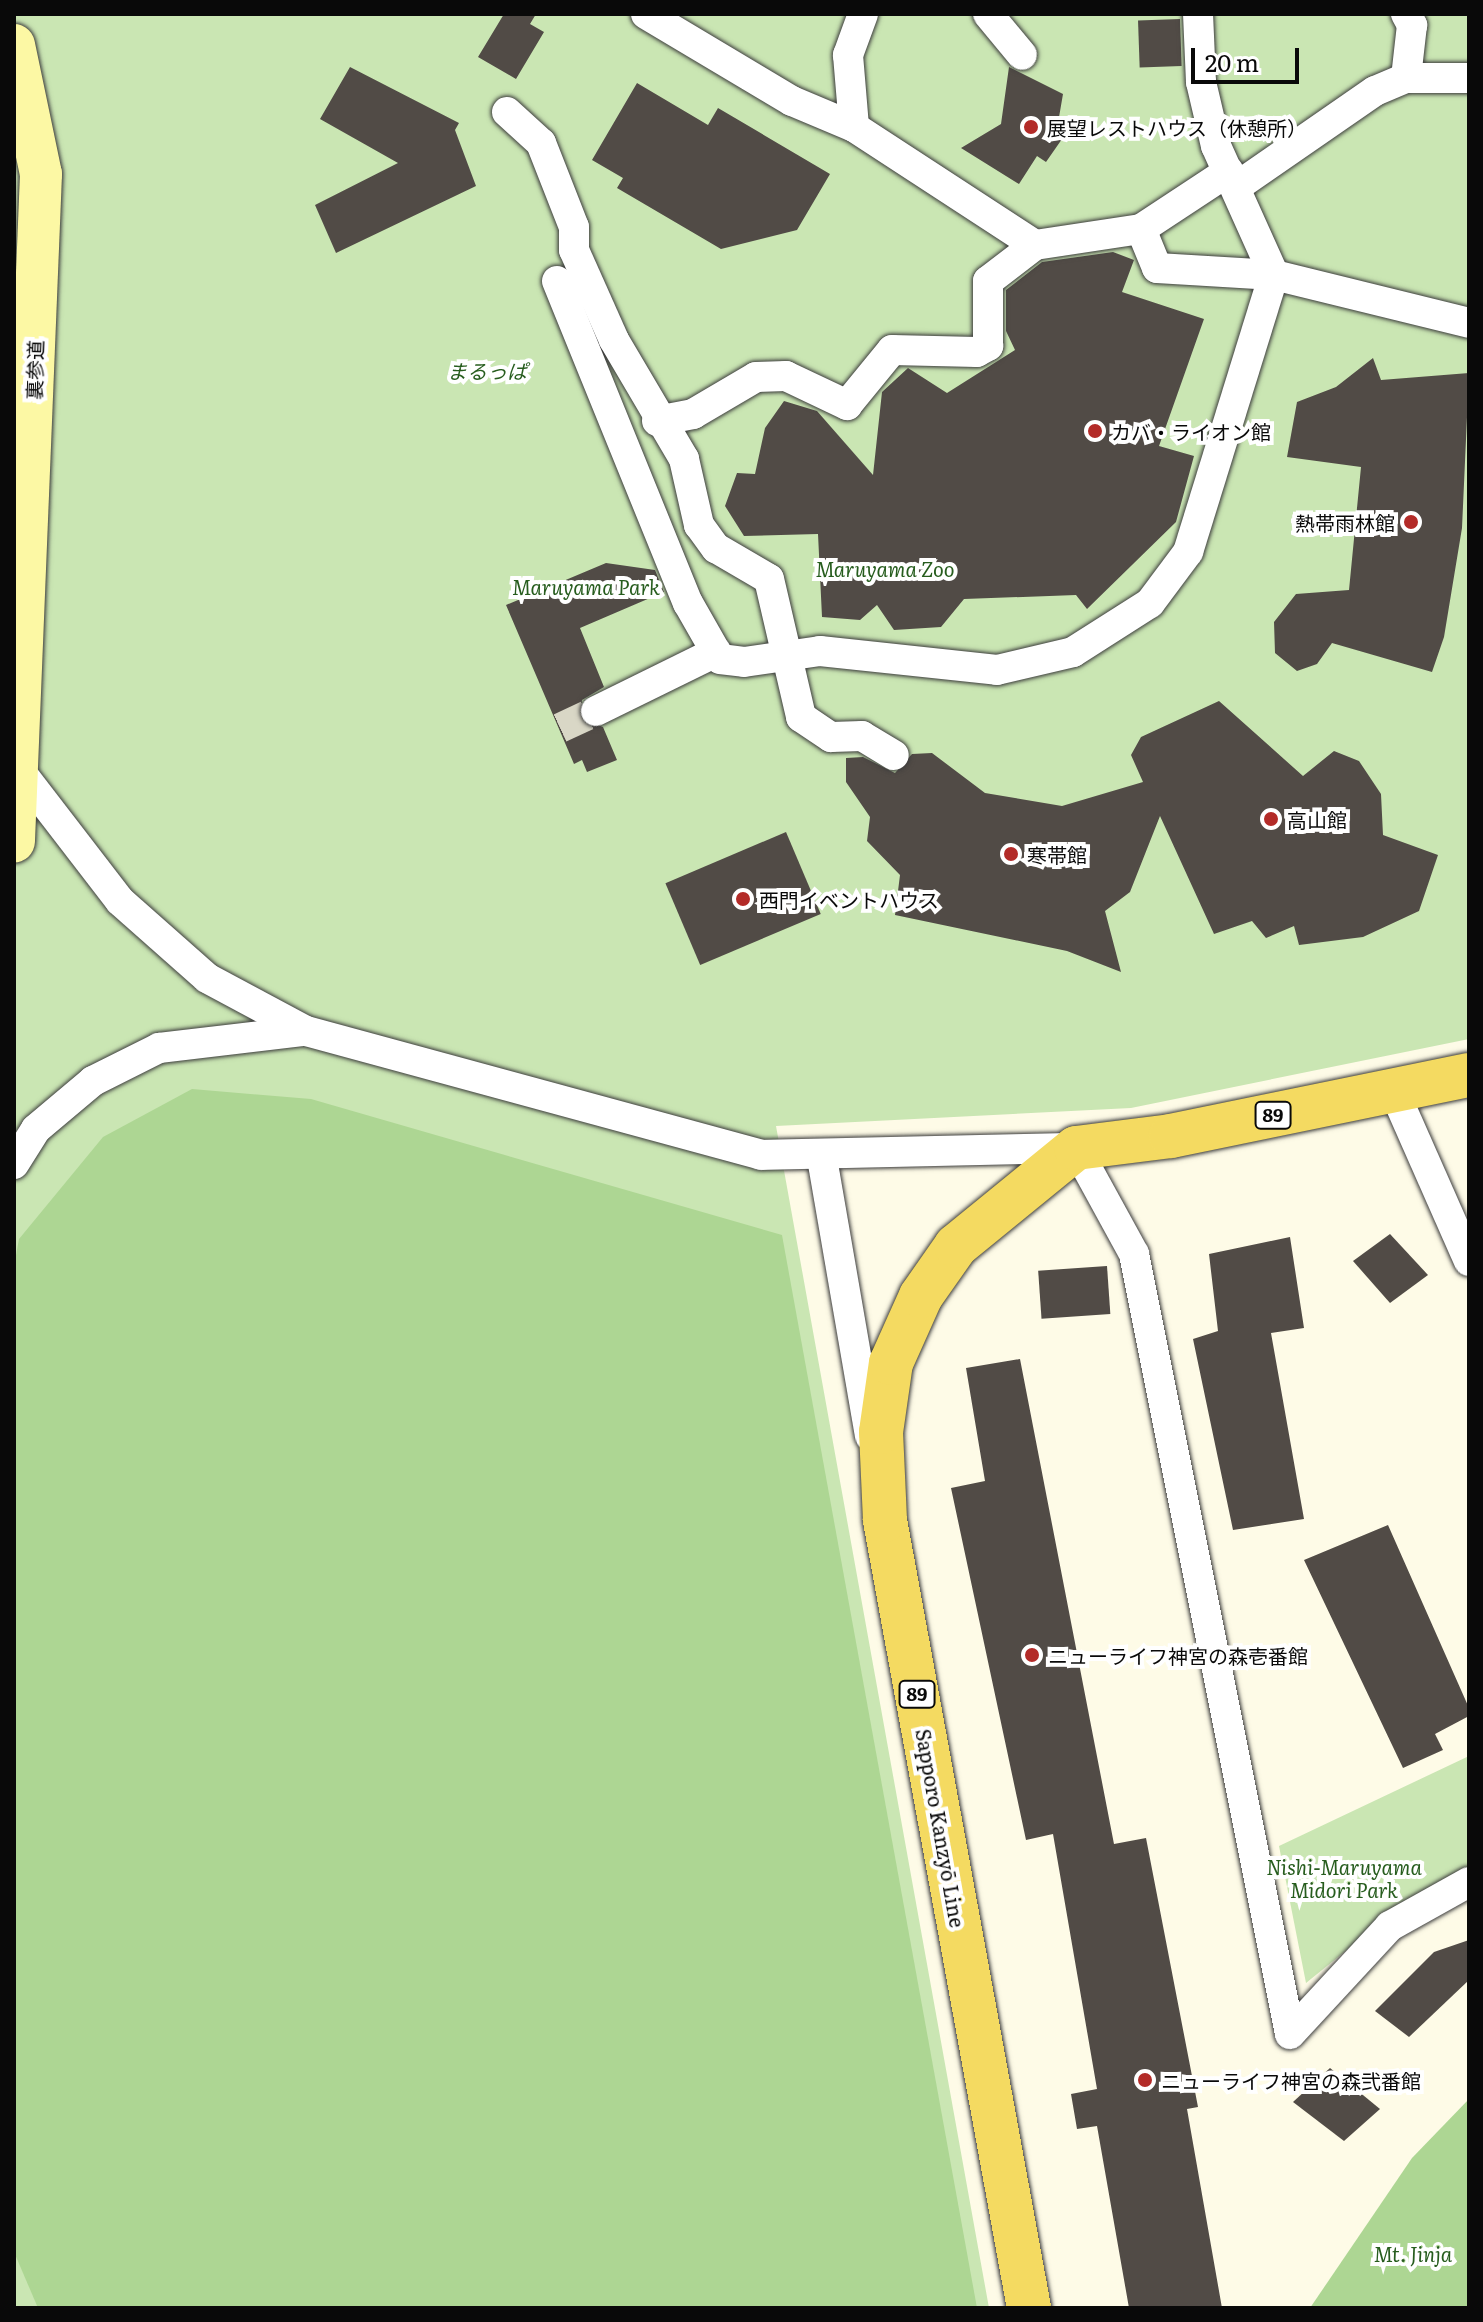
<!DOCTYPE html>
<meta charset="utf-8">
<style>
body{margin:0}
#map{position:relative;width:1483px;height:2322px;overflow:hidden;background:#fefbe7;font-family:Literata,"Noto Sans JP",serif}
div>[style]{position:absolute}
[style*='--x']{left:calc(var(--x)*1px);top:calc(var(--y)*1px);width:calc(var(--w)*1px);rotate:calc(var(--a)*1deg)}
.green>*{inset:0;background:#cae6b3}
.forest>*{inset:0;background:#add693}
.building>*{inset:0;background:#514b46;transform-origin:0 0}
.street-tunnel>*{height:30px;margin-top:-15px;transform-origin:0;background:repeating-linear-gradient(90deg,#d9d7c6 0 30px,transparent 0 45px)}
.roads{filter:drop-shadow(0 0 2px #3c3c3c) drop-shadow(0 0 2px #3c3c3c)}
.street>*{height:30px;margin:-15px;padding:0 15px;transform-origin:15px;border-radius:15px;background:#fff}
.secondary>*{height:42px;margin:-21px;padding:0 21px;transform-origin:21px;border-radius:21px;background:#fcf8a4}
.primary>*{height:44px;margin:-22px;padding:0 22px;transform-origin:22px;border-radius:22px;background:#f4da61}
.dots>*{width:22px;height:22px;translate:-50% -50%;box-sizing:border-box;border:4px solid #fff;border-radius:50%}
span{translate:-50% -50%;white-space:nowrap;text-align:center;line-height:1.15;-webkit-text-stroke:8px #fff;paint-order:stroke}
.shield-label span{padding:2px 6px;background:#fff;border:2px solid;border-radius:6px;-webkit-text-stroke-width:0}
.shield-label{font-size:18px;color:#090909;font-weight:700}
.poi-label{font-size:20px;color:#090909}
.left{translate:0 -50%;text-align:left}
.right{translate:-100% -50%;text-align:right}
.street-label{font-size:20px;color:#090909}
.park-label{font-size:20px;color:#275d1e;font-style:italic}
.frame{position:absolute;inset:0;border:16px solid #090909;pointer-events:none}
.scale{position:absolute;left:1191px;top:48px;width:108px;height:36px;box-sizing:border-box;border:4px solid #090909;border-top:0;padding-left:10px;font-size:24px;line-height:28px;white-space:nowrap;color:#090909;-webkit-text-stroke:6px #fff;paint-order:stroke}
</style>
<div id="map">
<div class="green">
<div style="clip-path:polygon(14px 14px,1469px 14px,1469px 1039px,1131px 1108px,776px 1126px,989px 2308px,14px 2308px)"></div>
<div style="clip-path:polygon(1469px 1756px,1469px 1867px,1401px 1906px,1306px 1983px,1279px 1846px)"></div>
</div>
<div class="forest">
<div style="clip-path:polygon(192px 1089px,311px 1099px,782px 1235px,977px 2308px,38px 2308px,14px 2252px,14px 1266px,19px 1239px,103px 1137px)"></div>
<div style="clip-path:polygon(1469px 2099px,1469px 2308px,1310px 2308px,1412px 2158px)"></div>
</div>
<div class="building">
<div style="clip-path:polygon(504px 14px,536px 14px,530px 24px,544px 32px,516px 79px,478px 57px)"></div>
<div style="left:1180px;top:19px;width:47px;height:42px;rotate:88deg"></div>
<div style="clip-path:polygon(350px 67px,459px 123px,455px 130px,476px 186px,336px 253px,315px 205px,398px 163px,320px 119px)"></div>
<div style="clip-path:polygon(1009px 67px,1063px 94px,1058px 123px,1069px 129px,1046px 162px,1037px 156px,1019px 184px,961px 148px,1001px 124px)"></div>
<div style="clip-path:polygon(637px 83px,708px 125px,718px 108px,830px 174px,797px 230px,721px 249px,617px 188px,623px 178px,592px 160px)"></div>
<div style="clip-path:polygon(1113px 252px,1134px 260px,1122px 292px,1204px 319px,1159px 446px,1194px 456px,1176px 522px,1087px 609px,1076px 595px,964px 599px,941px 627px,894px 630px,877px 605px,860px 620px,822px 617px,818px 534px,744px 536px,725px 506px,737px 473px,755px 474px,765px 428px,784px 401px,817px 411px,873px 475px,882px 392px,908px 368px,947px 393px,1015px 350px,1006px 331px,1006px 290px,1042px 262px)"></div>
<div style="clip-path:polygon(1373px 358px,1381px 380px,1469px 373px,1462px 528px,1444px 637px,1432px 672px,1332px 643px,1317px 664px,1297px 671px,1275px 653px,1274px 622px,1296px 594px,1349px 590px,1361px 467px,1287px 457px,1297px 402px,1336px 387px)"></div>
<div style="clip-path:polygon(606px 563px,655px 570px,664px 592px,580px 628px,604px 687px,582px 700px,580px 718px,603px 727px,617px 760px,587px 772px,582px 760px,574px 764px,506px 605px)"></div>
<div style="clip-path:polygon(1219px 701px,1303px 776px,1334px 751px,1359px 761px,1381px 794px,1383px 835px,1438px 855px,1419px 911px,1363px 937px,1299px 945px,1294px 926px,1266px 938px,1252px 921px,1214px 934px,1160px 816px,1130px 892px,1105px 911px,1121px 972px,1067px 951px,895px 915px,900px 875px,867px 841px,870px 817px,846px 782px,846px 758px,863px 757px,895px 773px,912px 754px,932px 753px,985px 793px,1062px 806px,1143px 782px,1131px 755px,1141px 737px)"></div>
<div style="left:786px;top:832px;width:89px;height:131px;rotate:67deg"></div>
<div style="clip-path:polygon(1390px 1234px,1428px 1275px,1390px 1303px,1353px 1261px)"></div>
<div style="clip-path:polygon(1290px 1237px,1304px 1328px,1271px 1333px,1304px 1519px,1233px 1530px,1193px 1339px,1218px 1331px,1209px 1254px)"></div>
<div style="left:1107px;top:1266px;width:48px;height:69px;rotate:86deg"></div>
<div style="clip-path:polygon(1020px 1359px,1114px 1844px,1146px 1838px,1198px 2107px,1187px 2109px,1222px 2308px,1129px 2308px,1097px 2126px,1077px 2129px,1071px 2094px,1097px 2089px,1053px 1834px,1026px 1840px,951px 1488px,985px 1481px,966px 1368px)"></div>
<div style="clip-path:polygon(1388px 1525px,1469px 1708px,1469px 1716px,1435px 1734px,1443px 1750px,1403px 1768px,1304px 1560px)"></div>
<div style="clip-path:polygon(1469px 1940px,1469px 1980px,1409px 2037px,1375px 2011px,1434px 1952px)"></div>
<div style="clip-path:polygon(1330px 2068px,1380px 2109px,1344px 2141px,1293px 2102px)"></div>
</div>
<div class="street-tunnel">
<div style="--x:560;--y:728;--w:40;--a:-25"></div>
</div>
<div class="roads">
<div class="street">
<div style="--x:646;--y:14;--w:170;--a:30.8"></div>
<div style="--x:792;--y:101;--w:67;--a:22.8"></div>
<div style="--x:863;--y:14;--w:44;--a:110.1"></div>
<div style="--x:848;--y:55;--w:72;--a:85.2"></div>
<div style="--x:854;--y:127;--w:216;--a:33.1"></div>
<div style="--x:1035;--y:245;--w:107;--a:-8.6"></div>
<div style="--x:1141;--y:229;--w:105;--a:-33.4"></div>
<div style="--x:988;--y:14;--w:53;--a:50.3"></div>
<div style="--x:1406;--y:14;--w:13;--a:61"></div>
<div style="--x:1412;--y:25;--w:53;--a:96.5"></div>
<div style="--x:507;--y:112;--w:46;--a:42.4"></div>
<div style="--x:541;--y:143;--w:90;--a:68.6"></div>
<div style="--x:574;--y:227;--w:23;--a:90"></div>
<div style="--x:574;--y:250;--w:98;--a:66"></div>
<div style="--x:614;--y:340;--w:138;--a:59.5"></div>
<div style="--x:684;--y:459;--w:68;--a:77.2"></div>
<div style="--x:699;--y:525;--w:29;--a:54"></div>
<div style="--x:716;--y:548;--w:61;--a:30.3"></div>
<div style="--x:769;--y:579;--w:142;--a:76.9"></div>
<div style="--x:801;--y:717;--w:36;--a:34"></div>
<div style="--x:831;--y:737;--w:31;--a:-2"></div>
<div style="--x:862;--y:736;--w:37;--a:31"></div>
<div style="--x:1239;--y:185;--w:165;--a:-34.7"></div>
<div style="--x:1375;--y:91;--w:34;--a:-23"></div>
<div style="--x:1406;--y:78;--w:63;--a:0"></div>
<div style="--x:1141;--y:229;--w:42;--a:67.7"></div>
<div style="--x:1157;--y:268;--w:117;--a:3.4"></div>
<div style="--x:1274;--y:275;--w:141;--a:-114.2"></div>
<div style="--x:1216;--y:146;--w:66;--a:-103.2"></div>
<div style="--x:1201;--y:82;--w:68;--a:-92.5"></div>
<div style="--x:557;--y:281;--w:348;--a:67.9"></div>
<div style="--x:688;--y:603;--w:64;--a:60.3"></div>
<div style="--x:720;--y:659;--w:24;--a:7"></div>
<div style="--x:744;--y:662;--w:77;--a:-8.2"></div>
<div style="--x:820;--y:651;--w:178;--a:6.1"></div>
<div style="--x:997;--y:670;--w:78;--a:-13.3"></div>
<div style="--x:1073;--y:652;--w:91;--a:-32.5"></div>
<div style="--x:1150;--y:603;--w:64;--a:-53.3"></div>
<div style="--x:1188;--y:552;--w:290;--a:-72.8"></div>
<div style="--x:1274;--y:275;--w:201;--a:13.8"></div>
<div style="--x:657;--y:421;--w:37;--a:-11"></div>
<div style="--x:693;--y:414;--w:73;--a:-30.4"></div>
<div style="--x:756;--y:377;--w:30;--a:-2"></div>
<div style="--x:786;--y:376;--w:68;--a:25.4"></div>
<div style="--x:847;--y:405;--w:71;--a:-50.7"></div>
<div style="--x:892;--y:350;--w:85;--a:1.3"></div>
<div style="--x:977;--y:352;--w:13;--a:-29"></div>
<div style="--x:988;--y:346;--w:65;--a:-90"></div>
<div style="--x:988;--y:281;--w:59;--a:-37.5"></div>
<div style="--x:596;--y:711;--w:134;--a:-26.2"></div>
<div style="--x:20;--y:771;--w:164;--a:52.4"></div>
<div style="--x:120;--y:901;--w:116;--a:41.5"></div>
<div style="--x:207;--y:978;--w:112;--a:28.2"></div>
<div style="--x:306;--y:1031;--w:472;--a:15.2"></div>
<div style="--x:761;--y:1155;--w:315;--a:-1.3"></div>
<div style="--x:1076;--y:1148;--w:121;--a:61.3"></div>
<div style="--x:1134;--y:1254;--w:795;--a:78.69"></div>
<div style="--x:1290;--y:2034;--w:147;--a:-47.2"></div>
<div style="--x:1390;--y:1926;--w:90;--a:-29.1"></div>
<div style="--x:1393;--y:1089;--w:188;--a:66.2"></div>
<div style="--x:822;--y:1158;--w:282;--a:80.2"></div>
<div style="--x:14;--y:1164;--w:41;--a:-57.8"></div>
<div style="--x:36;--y:1129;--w:75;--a:-40.1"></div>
<div style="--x:93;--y:1081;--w:74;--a:-26.6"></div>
<div style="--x:159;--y:1048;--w:146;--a:-6.7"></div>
</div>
<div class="secondary">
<div style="--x:14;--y:45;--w:132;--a:78.2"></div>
<div style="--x:41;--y:174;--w:668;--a:92.32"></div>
</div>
<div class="primary">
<div style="--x:1029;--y:2308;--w:801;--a:-100.36"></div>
<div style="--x:885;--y:1520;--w:88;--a:-92.6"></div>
<div style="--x:881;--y:1432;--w:70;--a:-81.8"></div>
<div style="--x:891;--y:1363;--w:73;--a:-65.9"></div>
<div style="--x:921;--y:1296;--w:61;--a:-55"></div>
<div style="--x:956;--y:1246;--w:155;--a:-39.2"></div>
<div style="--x:1076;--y:1148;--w:96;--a:-7.2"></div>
<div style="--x:1171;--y:1136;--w:304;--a:-11.6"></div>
</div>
</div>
<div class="dots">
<div style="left:1031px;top:127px;background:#b32b28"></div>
<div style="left:1095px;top:431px;background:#b32b28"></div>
<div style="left:1411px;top:522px;background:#b32b28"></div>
<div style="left:1271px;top:819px;background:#b32b28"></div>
<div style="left:1011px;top:854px;background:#b32b28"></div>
<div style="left:743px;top:899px;background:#b32b28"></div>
<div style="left:1032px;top:1655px;background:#b32b28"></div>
<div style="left:1145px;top:2080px;background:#b32b28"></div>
</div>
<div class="shield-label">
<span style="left:1273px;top:1115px">89</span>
<span style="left:917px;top:1694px">89</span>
</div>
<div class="poi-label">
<span class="left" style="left:1047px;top:127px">展望レストハウス（休憩所）</span>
<span class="left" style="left:1111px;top:431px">カバ・ライオン館</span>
<span class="right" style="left:1395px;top:522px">熱帯雨林館</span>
<span class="left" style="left:1287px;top:819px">高山館</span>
<span class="left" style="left:1027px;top:854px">寒帯館</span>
<span class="left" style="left:759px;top:899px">西門イベントハウス</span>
<span class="left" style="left:1048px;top:1655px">ニューライフ神宮の森壱番館</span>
<span class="left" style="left:1161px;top:2080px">ニューライフ神宮の森弐番館</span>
</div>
<div class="street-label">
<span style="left:34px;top:370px;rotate:-88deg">裏参道</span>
<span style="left:941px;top:1828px;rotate:80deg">Sapporo Kanzyō Line</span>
</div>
<div class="park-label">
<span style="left:487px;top:370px">まるっぱ</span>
<span style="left:885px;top:568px">Maruyama Zoo</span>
<span style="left:586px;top:586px">Maruyama Park</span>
<span style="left:1344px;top:1878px">Nishi-Maruyama<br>Midori Park</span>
<span style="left:1413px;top:2253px">Mt. Jinja</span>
</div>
<div class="frame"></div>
<div class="scale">20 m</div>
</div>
